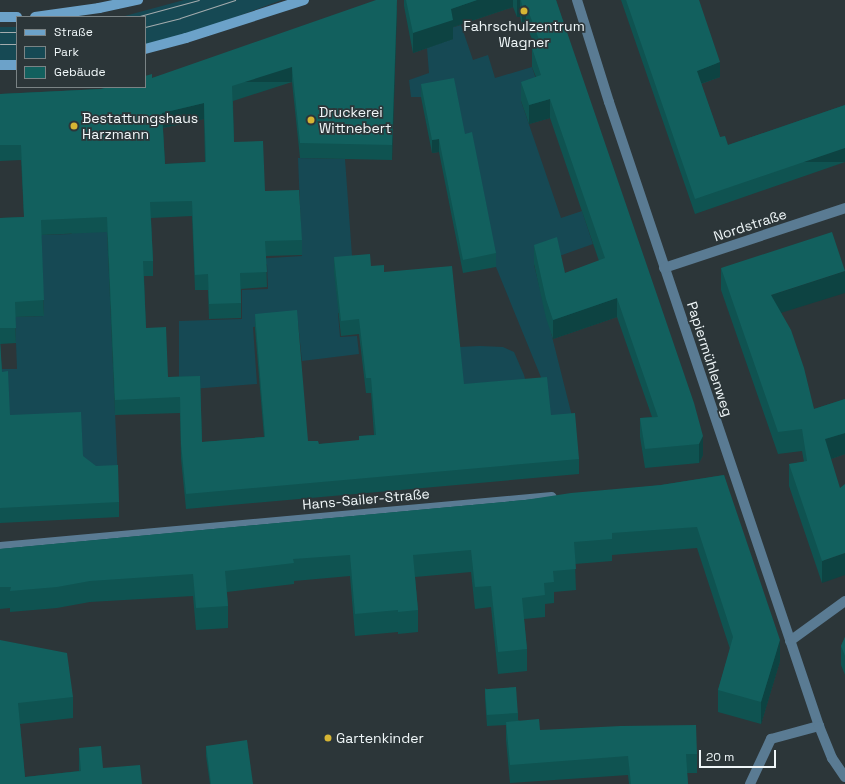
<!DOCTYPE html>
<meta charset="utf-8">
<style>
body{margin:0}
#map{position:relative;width:845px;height:784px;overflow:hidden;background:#2c3639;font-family:"Space Grotesk",sans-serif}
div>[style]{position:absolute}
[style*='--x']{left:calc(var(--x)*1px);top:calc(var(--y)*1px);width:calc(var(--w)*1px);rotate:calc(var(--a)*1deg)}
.green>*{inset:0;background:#164954;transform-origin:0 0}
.lane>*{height:10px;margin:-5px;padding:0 5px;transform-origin:5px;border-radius:5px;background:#5a7b93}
.street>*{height:10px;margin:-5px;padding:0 5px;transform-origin:5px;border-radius:5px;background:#5a7b93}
.secondary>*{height:10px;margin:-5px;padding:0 5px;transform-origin:5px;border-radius:5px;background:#6ca2c9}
.tram>*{height:1px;margin:-0.5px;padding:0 0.5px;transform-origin:0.5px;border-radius:0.5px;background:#a4acae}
.wall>*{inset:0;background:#0f5351}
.shaded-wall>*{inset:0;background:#0d4342;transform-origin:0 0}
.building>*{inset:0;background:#12605e;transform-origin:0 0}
.dots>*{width:11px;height:11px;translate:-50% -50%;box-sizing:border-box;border:2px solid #2c3639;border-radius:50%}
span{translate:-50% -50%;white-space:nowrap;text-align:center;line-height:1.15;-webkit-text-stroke:3.5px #2c3639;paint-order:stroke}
.poi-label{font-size:14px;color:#eff6f8}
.left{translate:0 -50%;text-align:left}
.street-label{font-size:14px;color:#eff6f8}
.legend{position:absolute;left:16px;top:16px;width:130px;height:72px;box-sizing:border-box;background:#2c3639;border:1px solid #7a8385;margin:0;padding:5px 7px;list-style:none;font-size:12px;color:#eff6f8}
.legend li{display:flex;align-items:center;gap:8px;height:20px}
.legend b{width:20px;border:1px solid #7a8385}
.scale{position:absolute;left:699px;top:750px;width:77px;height:18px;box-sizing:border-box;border:2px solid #eff6f8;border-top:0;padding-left:5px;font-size:12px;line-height:14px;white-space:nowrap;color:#eff6f8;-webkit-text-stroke:3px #2c3639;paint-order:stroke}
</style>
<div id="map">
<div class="green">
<div style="clip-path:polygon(184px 0,282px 0,182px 37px,145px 46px,145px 17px,121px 17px)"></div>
<div style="clip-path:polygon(461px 25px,473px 60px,488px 55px,495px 78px,532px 67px,541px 94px,521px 101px,561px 218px,582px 211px,593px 244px,534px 265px,575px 428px,551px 431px,547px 392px,496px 267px,473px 146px,465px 147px,454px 91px,421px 97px,411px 97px,409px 80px,429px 73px,427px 48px,453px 39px,451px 28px)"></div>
<div style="left:0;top:27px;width:17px;height:34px"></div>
<div style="clip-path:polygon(298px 158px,345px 159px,356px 311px,338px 313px,340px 337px,357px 336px,359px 354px,302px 361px,298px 323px,253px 327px,257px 384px,179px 390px,179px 321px,242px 319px,242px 290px,268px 289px,267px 264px,241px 265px,240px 260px,302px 256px)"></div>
<div style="clip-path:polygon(106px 206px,118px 480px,0 474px,1px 369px,17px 369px,15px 317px,44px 316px,41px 235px,71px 234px)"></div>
<div style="clip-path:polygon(480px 346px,503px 347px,514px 352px,524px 375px,529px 393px,466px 418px,459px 347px)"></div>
</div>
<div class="lane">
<div style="--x:750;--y:784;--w:50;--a:-65"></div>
<div style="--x:771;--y:739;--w:50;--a:-15.2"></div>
</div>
<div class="street">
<div style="--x:577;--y:0;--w:107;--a:72.6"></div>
<div style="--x:609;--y:102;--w:658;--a:71.4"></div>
<div style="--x:819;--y:726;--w:35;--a:68"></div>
<div style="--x:832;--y:758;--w:23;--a:56"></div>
<div style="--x:664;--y:268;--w:191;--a:-18.3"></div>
<div style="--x:0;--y:547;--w:554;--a:-5.18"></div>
<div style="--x:790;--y:641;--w:68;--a:-36"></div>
</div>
<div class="secondary">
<div style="--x:0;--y:17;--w:17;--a:0"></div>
<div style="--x:35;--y:17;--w:65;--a:-8"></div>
<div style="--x:99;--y:8;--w:40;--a:-12"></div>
<div style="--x:145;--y:49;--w:42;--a:-15"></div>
<div style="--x:186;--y:38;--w:124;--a:-17.9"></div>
<div style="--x:0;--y:65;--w:17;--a:0"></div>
</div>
<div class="tram">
<div style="--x:136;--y:17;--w:65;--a:-15.1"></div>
<div style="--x:145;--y:27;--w:36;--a:-14"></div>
<div style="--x:180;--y:18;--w:58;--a:-18.1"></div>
<div style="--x:0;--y:32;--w:17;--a:0"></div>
<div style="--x:0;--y:44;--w:17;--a:0"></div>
</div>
<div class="wall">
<div style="clip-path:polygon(404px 0,556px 0,703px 455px,699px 463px,645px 468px,640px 437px,640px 418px,652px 417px,617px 317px,553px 339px,546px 318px,534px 264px,534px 245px,565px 273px,599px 261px,550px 118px,529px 124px,521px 101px,521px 82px,536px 77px,532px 67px,532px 48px,535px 47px,526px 24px,522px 25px,520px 16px,517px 17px,513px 7px,453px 27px,453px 39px,413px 53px,404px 6px)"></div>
<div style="clip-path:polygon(621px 0,699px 0,720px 77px,701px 84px,720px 137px,728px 145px,845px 105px,845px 162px,695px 214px)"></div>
<div style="clip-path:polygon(evenodd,397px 8px,392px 160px,300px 158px,292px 82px,233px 101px,234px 142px,265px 191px,302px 240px,302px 255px,266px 256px,267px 287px,241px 289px,241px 318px,209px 319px,208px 290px,195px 290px,192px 216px,151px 218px,153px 261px,153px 276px,144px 276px,146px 328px,168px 377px,200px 376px,202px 442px,264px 437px,255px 329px,255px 314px,308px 441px,319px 444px,359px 441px,359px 436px,374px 435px,371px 393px,366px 393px,359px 334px,341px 336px,334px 272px,334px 257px,371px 266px,384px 272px,464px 384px,551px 415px,579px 459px,579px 474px,186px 509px,181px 459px,180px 413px,115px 415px,107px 232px,41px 235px,44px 316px,15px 317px,16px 343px,0 344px,2px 372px,10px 415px,83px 456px,119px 502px,119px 517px,0 523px,0 218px,24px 217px,21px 160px,0 161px,0 94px,101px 89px,152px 78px,397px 8px,204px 119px,205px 162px,165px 164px,163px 128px,204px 119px)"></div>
<div style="clip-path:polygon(421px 84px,465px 134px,496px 253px,496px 267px,463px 273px,439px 152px,432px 153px,421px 97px)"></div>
<div style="clip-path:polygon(721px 268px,781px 313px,814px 409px,845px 399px,845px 454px,831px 459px,822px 583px,789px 486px,789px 464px,804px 462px,802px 451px,778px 454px,721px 290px)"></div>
<div style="clip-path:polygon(724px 475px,780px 661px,761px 724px,718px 712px,718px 690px,730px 649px,697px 548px,612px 555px,612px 561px,575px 564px,576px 590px,554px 592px,554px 603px,545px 604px,545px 617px,524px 619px,527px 649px,527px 671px,498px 674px,491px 607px,475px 609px,471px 572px,415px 577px,418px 610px,418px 632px,398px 634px,398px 632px,355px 636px,350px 576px,294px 581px,294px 584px,227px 592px,228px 606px,228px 628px,196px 630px,193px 596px,90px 602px,57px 608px,10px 612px,10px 608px,0 609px,0 549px,525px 500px,661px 485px)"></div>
<div style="clip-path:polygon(845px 637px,845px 675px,841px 665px,841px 646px)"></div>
<div style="clip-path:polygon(0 640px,73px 697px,73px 718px,20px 724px,25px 777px,79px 771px,79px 748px,103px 768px,0 784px)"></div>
<div style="clip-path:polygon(485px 688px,518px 713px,518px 720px,540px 730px,697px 754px,697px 773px,687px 773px,688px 784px,629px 784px,628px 775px,510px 783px,506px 740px,506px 725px,487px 726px,485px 699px)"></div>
<div style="clip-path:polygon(206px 746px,253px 784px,210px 784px,206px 756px)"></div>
</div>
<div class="shaded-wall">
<div style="clip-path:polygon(397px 0,397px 8px,392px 160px,392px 145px)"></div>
<div style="clip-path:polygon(477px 0,513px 0,513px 7px,453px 27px,453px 39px,413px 53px,413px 33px,451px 9px)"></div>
<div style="left:517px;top:0;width:3px;height:17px"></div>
<div style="left:526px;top:5px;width:19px;height:4px;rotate:90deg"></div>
<div style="clip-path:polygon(720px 62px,720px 77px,697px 85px,697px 71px)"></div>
<div style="left:292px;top:67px;width:15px;height:63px;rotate:90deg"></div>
<div style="clip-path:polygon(550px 99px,550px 118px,529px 124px,529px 105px)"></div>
<div style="clip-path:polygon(204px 103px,204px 119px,162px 128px,162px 113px)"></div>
<div style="clip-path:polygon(439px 139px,439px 152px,432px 153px,432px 140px)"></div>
<div style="left:845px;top:148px;width:14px;height:158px;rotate:90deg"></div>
<div style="clip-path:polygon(845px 271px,845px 293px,771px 316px,771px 295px)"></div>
<div style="clip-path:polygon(617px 298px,617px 317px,553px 339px,553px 320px)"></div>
<div style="clip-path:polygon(845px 433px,845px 454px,825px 461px,825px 439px)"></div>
<div style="clip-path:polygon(703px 436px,703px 455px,699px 463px,699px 444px)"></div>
<div style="clip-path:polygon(845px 553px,845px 575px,822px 583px,822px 561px)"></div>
<div style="clip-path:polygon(780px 640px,780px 661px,761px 724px,761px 702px)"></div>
</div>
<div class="building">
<div style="clip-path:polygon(evenodd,376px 0,397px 0,392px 145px,300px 143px,292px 67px,232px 86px,234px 142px,263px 141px,265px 191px,299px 190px,302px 240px,265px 241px,267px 272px,240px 273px,241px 303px,209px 304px,208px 274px,195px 275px,192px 201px,150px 202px,153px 261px,143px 261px,146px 328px,166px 327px,168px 377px,200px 376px,202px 442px,265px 437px,255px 314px,297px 310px,308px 441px,318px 441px,319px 444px,359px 440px,359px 436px,376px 435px,371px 378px,366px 378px,359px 319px,341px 321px,334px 257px,370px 254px,371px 266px,384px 265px,384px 272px,452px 266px,464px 384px,547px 377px,551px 415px,575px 413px,579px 459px,186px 494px,181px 444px,180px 397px,115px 400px,107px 217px,41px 220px,44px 300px,15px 302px,16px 328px,0 328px,0 218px,24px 217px,21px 145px,0 145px,0 94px,101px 89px,109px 87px,145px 87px,145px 76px,152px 74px,152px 78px,376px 0,204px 103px,206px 162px,165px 164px,162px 113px,204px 103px)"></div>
<div style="clip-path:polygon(406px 0,477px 0,451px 9px,453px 20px,413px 33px)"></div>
<div style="clip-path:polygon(521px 0,556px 0,694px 403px,703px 436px,699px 444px,645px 449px,640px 418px,658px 417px,617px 298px,553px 320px,546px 299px,534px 245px,557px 237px,565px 273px,605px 258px,550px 99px,529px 105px,521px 82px,541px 75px,532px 48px,541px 45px,526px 5px,522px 6px)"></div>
<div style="clip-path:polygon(626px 0,699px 0,720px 62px,697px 71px,720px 137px,725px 136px,728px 145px,845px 105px,845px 148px,695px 199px)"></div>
<div style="clip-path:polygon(454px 78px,465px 134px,472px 132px,496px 253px,463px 260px,439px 139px,432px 140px,421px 84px)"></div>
<div style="clip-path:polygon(832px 232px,845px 271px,771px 295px,791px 330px,804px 368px,814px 409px,845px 399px,845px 433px,825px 439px,840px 488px,845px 484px,845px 553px,822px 561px,789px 464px,807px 461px,802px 429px,778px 432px,721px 268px)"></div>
<div style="clip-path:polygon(0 339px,2px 372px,8px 371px,10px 415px,81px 412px,83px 456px,96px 466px,118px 465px,119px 502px,0 508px)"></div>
<div style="clip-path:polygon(724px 475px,780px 640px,761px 702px,718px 690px,733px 637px,697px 527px,612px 533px,612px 539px,574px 542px,576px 569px,553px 571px,554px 582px,544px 583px,545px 595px,522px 598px,527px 649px,498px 652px,491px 586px,475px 587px,471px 550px,413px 555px,418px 610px,398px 612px,398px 610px,355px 614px,350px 555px,293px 559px,294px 563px,225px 571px,228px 606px,196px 608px,193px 574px,90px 581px,57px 587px,10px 591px,11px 587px,0 587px,0 549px,525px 500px,571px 493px,661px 485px)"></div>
<div style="clip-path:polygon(845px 637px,845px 656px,841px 646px)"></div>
<div style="clip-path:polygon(0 640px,67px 653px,73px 697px,18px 703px,25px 777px,81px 771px,79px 748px,101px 746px,103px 768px,140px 765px,142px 784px,0 784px)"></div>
<div style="left:516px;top:687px;width:26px;height:31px;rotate:86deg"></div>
<div style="clip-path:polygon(539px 719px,540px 730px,621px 726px,696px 725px,697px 754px,686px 754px,688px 784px,631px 784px,628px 756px,510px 765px,506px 722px)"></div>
<div style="clip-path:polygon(247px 740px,253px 784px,211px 784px,206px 746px)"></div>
</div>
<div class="dots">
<div style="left:524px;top:11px;background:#d6b534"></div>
<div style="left:311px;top:120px;background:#d6b534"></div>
<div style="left:74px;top:126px;background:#d6b534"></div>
<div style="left:328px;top:738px;background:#d6b534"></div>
</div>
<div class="poi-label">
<span style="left:524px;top:34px">Fahrschulzentrum<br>Wagner</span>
<span class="left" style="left:319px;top:120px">Druckerei<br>Wittnebert</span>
<span class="left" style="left:82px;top:126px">Bestattungshaus<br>Harzmann</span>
<span class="left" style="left:336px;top:738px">Gartenkinder</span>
</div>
<div class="street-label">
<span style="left:750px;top:225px;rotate:-18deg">Nordstraße</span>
<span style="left:710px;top:359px;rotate:72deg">Papiermühlenweg</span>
<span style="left:366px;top:499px;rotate:-5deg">Hans-Sailer-Straße</span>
</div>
<ul class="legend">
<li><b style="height:5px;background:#6ca2c9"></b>Straße</li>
<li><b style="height:11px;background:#164954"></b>Park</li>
<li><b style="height:11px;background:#12605e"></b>Gebäude</li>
</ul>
<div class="scale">20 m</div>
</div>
